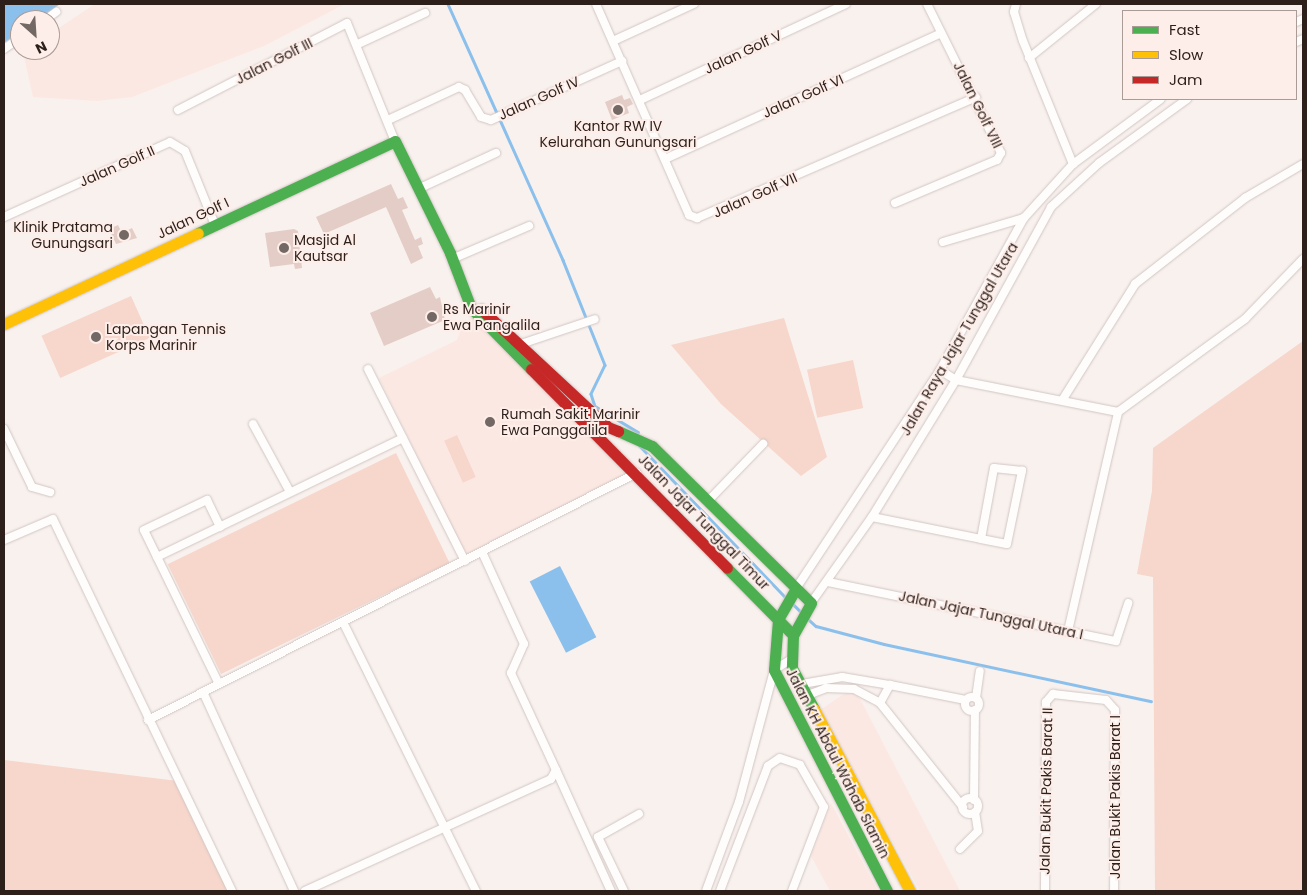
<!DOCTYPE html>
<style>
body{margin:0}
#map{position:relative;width:1307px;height:895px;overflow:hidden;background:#f9f1ee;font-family:Poppins,sans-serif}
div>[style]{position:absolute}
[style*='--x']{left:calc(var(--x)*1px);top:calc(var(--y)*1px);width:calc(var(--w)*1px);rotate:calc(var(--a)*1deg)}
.built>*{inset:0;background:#fce8e2}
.green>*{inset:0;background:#f7d6cb;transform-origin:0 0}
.water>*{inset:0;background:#8bc0ec;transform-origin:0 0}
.stream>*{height:2.5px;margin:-1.25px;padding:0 1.25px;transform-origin:1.25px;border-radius:1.25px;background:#8bc0ec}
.building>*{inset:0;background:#e3cdc6}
.roads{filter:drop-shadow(0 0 1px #d0c6c3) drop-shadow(0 0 1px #d0c6c3)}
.street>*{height:8px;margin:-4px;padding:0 4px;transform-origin:4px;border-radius:4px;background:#fefdfc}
.street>.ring{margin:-4px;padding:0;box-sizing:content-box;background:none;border:8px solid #fefdfc;border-radius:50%}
.fast>*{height:11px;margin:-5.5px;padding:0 5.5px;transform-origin:5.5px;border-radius:5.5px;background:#4caf50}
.slow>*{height:11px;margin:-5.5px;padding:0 5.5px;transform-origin:5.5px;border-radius:5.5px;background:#ffc107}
.jam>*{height:11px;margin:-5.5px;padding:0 5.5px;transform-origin:5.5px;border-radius:5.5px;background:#c62828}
.dots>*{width:14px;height:14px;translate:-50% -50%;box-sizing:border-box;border:2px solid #feeee9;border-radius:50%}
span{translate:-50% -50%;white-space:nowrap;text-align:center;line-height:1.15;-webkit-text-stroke:4px #feeee9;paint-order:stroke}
.street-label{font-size:14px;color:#2d1f1a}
.poi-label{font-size:14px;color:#2d1f1a}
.right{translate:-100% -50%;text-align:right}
.left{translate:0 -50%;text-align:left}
.frame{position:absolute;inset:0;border:5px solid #2d1f1a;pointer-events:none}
.legend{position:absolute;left:1122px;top:10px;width:175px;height:90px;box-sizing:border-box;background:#feeee9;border:1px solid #aa9b96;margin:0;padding:6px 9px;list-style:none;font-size:15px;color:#2d1f1a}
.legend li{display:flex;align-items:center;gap:10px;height:25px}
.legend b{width:25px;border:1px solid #aa9b96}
.north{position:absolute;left:10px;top:10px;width:50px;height:50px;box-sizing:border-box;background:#feeee9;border:1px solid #aa9b96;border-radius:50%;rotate:154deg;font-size:14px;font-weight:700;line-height:20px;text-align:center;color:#2d1f1a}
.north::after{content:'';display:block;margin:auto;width:18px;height:22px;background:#746864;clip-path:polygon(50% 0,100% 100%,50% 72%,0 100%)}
</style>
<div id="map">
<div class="built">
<div style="clip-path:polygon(95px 4px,345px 4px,264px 46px,132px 97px,97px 101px,33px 97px,23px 52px,50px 50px,50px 34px)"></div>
<div style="clip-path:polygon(472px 317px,632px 476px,469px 562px,379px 378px,457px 340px,461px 327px)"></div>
<div style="clip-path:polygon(847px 692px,857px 693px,960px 891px,920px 891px,820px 710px)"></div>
<div style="clip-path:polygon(831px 803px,878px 891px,830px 891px,811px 856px)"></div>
</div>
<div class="green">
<div style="left:131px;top:296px;width:46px;height:98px;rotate:66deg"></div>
<div style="clip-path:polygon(784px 318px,827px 457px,801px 476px,721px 404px,671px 345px)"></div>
<div style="clip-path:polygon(1303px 341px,1303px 891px,1155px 891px,1153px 577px,1137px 574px,1152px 491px,1153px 448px)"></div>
<div style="left:853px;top:360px;width:49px;height:47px;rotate:78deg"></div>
<div style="left:457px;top:435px;width:46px;height:14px;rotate:66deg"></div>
<div style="left:396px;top:453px;width:122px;height:254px;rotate:64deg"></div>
<div style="clip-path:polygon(4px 760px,178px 781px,232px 891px,4px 891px)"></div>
</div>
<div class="water">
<div style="clip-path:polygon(4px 4px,60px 4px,38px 20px,20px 20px,20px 32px,4px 43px)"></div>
<div style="left:560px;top:566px;width:80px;height:34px;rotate:63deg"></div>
</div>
<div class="stream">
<div style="--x:448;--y:4;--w:281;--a:65.8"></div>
<div style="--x:563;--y:260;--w:113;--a:68.2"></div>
<div style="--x:605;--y:365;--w:32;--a:116"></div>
<div style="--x:591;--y:394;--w:13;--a:72"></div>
<div style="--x:595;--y:406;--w:50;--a:31.2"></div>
<div style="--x:638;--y:432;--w:4;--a:90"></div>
<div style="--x:638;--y:444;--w:215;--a:46.1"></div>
<div style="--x:791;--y:602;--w:14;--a:45"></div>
<div style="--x:807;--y:618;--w:12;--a:42"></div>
<div style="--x:816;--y:626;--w:70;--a:14.8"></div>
<div style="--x:884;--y:644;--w:273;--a:12.1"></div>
</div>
<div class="building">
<div style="clip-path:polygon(622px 95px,624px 100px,630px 98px,633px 104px,627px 107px,629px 113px,612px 120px,605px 102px)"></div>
<div style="clip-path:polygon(391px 184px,398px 199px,403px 197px,408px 208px,402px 210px,415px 240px,421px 237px,423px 244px,418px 246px,423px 258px,411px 264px,386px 207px,324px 234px,316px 217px)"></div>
<div style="clip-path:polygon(118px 225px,122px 233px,132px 228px,137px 238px,116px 244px,109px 229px)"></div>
<div style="clip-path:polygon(294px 229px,298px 231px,302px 268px,295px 269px,294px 264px,270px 267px,265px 233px)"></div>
<div style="clip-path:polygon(430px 287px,436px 299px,440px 297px,445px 320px,384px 346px,370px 313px)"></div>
</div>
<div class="roads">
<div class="street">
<div style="--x:596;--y:4;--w:231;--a:66.2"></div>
<div style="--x:689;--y:215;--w:9;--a:21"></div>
<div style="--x:697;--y:218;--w:304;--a:-23.4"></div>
<div style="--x:1016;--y:4;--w:8;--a:104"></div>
<div style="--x:1014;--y:12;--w:30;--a:73"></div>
<div style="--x:1023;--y:41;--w:133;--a:67.9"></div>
<div style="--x:45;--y:20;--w:14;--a:-36"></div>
<div style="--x:1296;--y:22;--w:8;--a:-23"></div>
<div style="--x:613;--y:41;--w:89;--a:-24.6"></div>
<div style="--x:1296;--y:42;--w:8;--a:-23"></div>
<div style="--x:358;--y:44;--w:74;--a:-24.8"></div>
<div style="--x:4;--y:49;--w:19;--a:-35"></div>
<div style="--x:1029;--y:58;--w:86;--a:-38.9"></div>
<div style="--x:640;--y:100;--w:227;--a:-25"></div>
<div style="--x:178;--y:110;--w:190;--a:-27.2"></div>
<div style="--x:347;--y:23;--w:127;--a:67.9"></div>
<div style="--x:388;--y:120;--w:78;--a:-24.9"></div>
<div style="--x:459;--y:87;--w:7;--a:27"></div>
<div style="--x:465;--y:90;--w:31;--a:59"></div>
<div style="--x:481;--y:117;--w:10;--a:17"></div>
<div style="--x:491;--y:120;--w:144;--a:-24.2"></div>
<div style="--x:665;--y:159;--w:303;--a:-24.5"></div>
<div style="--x:418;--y:189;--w:86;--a:-24.8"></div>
<div style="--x:895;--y:203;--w:111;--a:-22.9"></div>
<div style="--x:997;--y:160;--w:8;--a:-60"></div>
<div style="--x:1001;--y:153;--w:166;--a:-116.4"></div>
<div style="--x:4;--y:217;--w:182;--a:-24.3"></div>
<div style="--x:170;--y:142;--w:17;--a:31"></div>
<div style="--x:185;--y:151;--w:80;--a:67.9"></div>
<div style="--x:943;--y:242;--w:84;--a:-16.5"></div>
<div style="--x:452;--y:259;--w:84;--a:-23.2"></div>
<div style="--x:515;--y:346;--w:84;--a:-18.6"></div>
<div style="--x:368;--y:369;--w:215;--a:63.2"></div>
<div style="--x:940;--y:370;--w:19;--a:32"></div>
<div style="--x:956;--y:380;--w:165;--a:11.2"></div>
<div style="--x:1063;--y:399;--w:136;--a:-57.9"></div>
<div style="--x:1135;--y:284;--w:140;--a:-38"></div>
<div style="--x:1245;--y:198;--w:67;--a:-30.4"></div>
<div style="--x:1118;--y:412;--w:157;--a:-36.2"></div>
<div style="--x:1245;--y:319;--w:83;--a:-46"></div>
<div style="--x:253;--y:424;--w:77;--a:61.4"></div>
<div style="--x:4;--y:429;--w:64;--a:64.2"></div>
<div style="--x:32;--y:487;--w:19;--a:16"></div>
<div style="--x:707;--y:502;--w:81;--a:-46"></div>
<div style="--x:872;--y:517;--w:111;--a:11.4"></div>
<div style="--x:981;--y:539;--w:26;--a:11"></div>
<div style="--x:1007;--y:544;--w:75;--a:-78.4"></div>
<div style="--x:1022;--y:471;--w:28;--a:-174"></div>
<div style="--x:994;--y:468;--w:72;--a:100.4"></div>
<div style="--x:4;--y:540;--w:53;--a:-23.2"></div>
<div style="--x:53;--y:519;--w:413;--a:64.3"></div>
<div style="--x:157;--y:557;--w:273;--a:-25.8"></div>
<div style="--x:828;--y:582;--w:294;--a:11.6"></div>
<div style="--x:1116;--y:641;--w:40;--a:-72"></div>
<div style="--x:795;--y:590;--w:263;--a:-56.6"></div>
<div style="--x:940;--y:370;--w:174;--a:-61.1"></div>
<div style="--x:1024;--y:218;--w:73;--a:-47.8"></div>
<div style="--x:1073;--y:164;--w:109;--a:-36.5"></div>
<div style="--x:811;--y:603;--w:105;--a:-54.7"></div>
<div style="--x:872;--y:517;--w:161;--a:-58.5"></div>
<div style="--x:956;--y:380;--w:197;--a:-61.2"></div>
<div style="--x:1051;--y:207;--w:65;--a:-42.5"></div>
<div style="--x:1099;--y:163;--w:109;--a:-36"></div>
<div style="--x:343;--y:622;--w:300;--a:63.7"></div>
<div style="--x:1068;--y:631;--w:225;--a:-77.1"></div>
<div style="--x:219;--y:684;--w:171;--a:-116"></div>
<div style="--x:144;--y:530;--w:70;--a:-25.5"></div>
<div style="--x:207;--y:500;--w:30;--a:64"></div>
<div style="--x:802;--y:684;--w:41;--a:-9.9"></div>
<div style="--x:842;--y:677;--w:49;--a:9.5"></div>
<div style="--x:203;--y:692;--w:219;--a:65.4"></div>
<div style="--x:808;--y:695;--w:19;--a:-21"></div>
<div style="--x:826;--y:688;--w:28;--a:2"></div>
<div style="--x:854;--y:689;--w:30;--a:28"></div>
<div class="ring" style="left:965px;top:697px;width:6px;height:6px"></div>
<div style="--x:976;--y:698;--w:27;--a:-82"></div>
<div style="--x:148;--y:720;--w:548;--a:-26.8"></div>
<div style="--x:556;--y:770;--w:133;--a:65.6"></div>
<div class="ring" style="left:962px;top:798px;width:8px;height:8px"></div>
<div style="--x:974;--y:800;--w:90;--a:-89.4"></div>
<div style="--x:963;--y:807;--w:133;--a:-128.6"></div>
<div style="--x:880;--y:703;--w:21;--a:-61"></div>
<div style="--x:890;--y:685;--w:77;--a:11.2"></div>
<div style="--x:960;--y:849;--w:25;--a:-45"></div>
<div style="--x:978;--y:831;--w:19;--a:-99"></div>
<div style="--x:305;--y:891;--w:270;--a:-24.5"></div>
<div style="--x:551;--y:779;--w:10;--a:-61"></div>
<div style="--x:556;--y:770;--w:107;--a:-114.9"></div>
<div style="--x:511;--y:673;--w:32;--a:-66"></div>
<div style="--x:524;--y:644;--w:101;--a:-114.5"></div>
<div style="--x:624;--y:891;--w:60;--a:-115.7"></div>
<div style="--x:598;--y:837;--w:47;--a:-29.3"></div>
<div style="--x:706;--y:891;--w:95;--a:-69.7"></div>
<div style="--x:739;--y:802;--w:137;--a:-75.1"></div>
<div style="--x:774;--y:670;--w:19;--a:-32"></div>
<div style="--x:720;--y:891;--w:134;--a:-69"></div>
<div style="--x:768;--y:766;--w:14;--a:-34"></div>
<div style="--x:780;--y:758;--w:21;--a:19"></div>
<div style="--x:800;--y:765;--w:48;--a:60.3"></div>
<div style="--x:824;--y:807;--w:90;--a:110.9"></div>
<div style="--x:1045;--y:891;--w:189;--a:-89.7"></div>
<div style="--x:1046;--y:702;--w:11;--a:-49"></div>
<div style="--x:1053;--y:694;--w:53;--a:6.5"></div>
<div style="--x:1106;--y:700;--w:13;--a:48"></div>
<div style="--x:1115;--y:710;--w:181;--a:90.3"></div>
</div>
<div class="fast">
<div style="--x:198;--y:233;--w:217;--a:-25"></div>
<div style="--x:395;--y:141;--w:125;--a:63.8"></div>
<div style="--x:450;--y:253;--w:59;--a:69.1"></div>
<div style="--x:471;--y:308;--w:86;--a:45.5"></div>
<div style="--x:618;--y:431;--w:37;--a:24"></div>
<div style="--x:652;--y:446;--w:223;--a:44.6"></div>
<div style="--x:811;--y:603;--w:37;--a:119"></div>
<div style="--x:793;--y:635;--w:33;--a:92"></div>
<div style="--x:792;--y:668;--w:47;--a:61.8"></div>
<div style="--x:727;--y:568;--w:94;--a:45.4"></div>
<div style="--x:795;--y:590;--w:34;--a:120"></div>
<div style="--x:778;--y:620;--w:50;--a:94.6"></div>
<div style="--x:774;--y:670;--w:248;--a:62.9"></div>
</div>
<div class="slow">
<div style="--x:4;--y:324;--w:214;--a:-25.1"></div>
<div style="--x:814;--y:709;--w:206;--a:62.2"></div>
</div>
<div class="jam">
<div style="--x:481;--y:309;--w:173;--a:42.9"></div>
<div style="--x:608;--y:427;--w:11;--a:22"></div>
<div style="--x:531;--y:369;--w:279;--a:45.4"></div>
</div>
</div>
<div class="dots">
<div style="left:618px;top:110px;background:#746864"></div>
<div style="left:124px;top:235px;background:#746864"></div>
<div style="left:284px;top:248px;background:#746864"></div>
<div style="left:432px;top:317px;background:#746864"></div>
<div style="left:96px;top:337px;background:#746864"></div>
<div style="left:490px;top:422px;background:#746864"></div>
</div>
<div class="street-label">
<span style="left:743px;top:52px;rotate:-25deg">Jalan Golf V</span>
<span style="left:274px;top:61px;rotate:-27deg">Jalan Golf III</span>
<span style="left:803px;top:96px;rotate:-24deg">Jalan Golf VI</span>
<span style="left:539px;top:98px;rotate:-24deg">Jalan Golf IV</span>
<span style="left:978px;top:105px;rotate:64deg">Jalan Golf VIII</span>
<span style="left:117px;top:166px;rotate:-24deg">Jalan Golf II</span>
<span style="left:755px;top:195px;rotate:-24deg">Jalan Golf VII</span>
<span style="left:193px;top:218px;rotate:-25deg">Jalan Golf I</span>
<span style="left:959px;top:339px;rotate:-60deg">Jalan Raya Jajar Tunggal Utara</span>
<span style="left:704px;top:522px;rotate:46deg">Jalan Jajar Tunggal Timur</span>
<span style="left:991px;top:615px;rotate:12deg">Jalan Jajar Tunggal Utara I</span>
<span style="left:838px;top:763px;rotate:63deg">Jalan KH Abdul Wahab Siamin</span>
<span style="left:1046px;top:791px;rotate:-89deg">Jalan Bukit Pakis Barat II</span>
<span style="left:1115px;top:797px;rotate:-90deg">Jalan Bukit Pakis Barat I</span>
</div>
<div class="poi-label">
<span style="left:618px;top:134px">Kantor RW IV<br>Kelurahan Gunungsari</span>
<span class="right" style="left:113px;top:235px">Klinik Pratama<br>Gunungsari</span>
<span class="left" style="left:294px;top:248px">Masjid Al<br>Kautsar</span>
<span class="left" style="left:443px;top:317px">Rs Marinir<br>Ewa Pangalila</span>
<span class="left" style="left:106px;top:337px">Lapangan Tennis<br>Korps Marinir</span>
<span class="left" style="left:501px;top:422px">Rumah Sakit Marinir<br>Ewa Panggalila</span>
</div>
<div class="frame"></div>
<ul class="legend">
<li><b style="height:6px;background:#4caf50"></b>Fast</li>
<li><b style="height:6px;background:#ffc107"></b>Slow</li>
<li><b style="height:6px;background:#c62828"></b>Jam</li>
</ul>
<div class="north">N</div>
</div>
